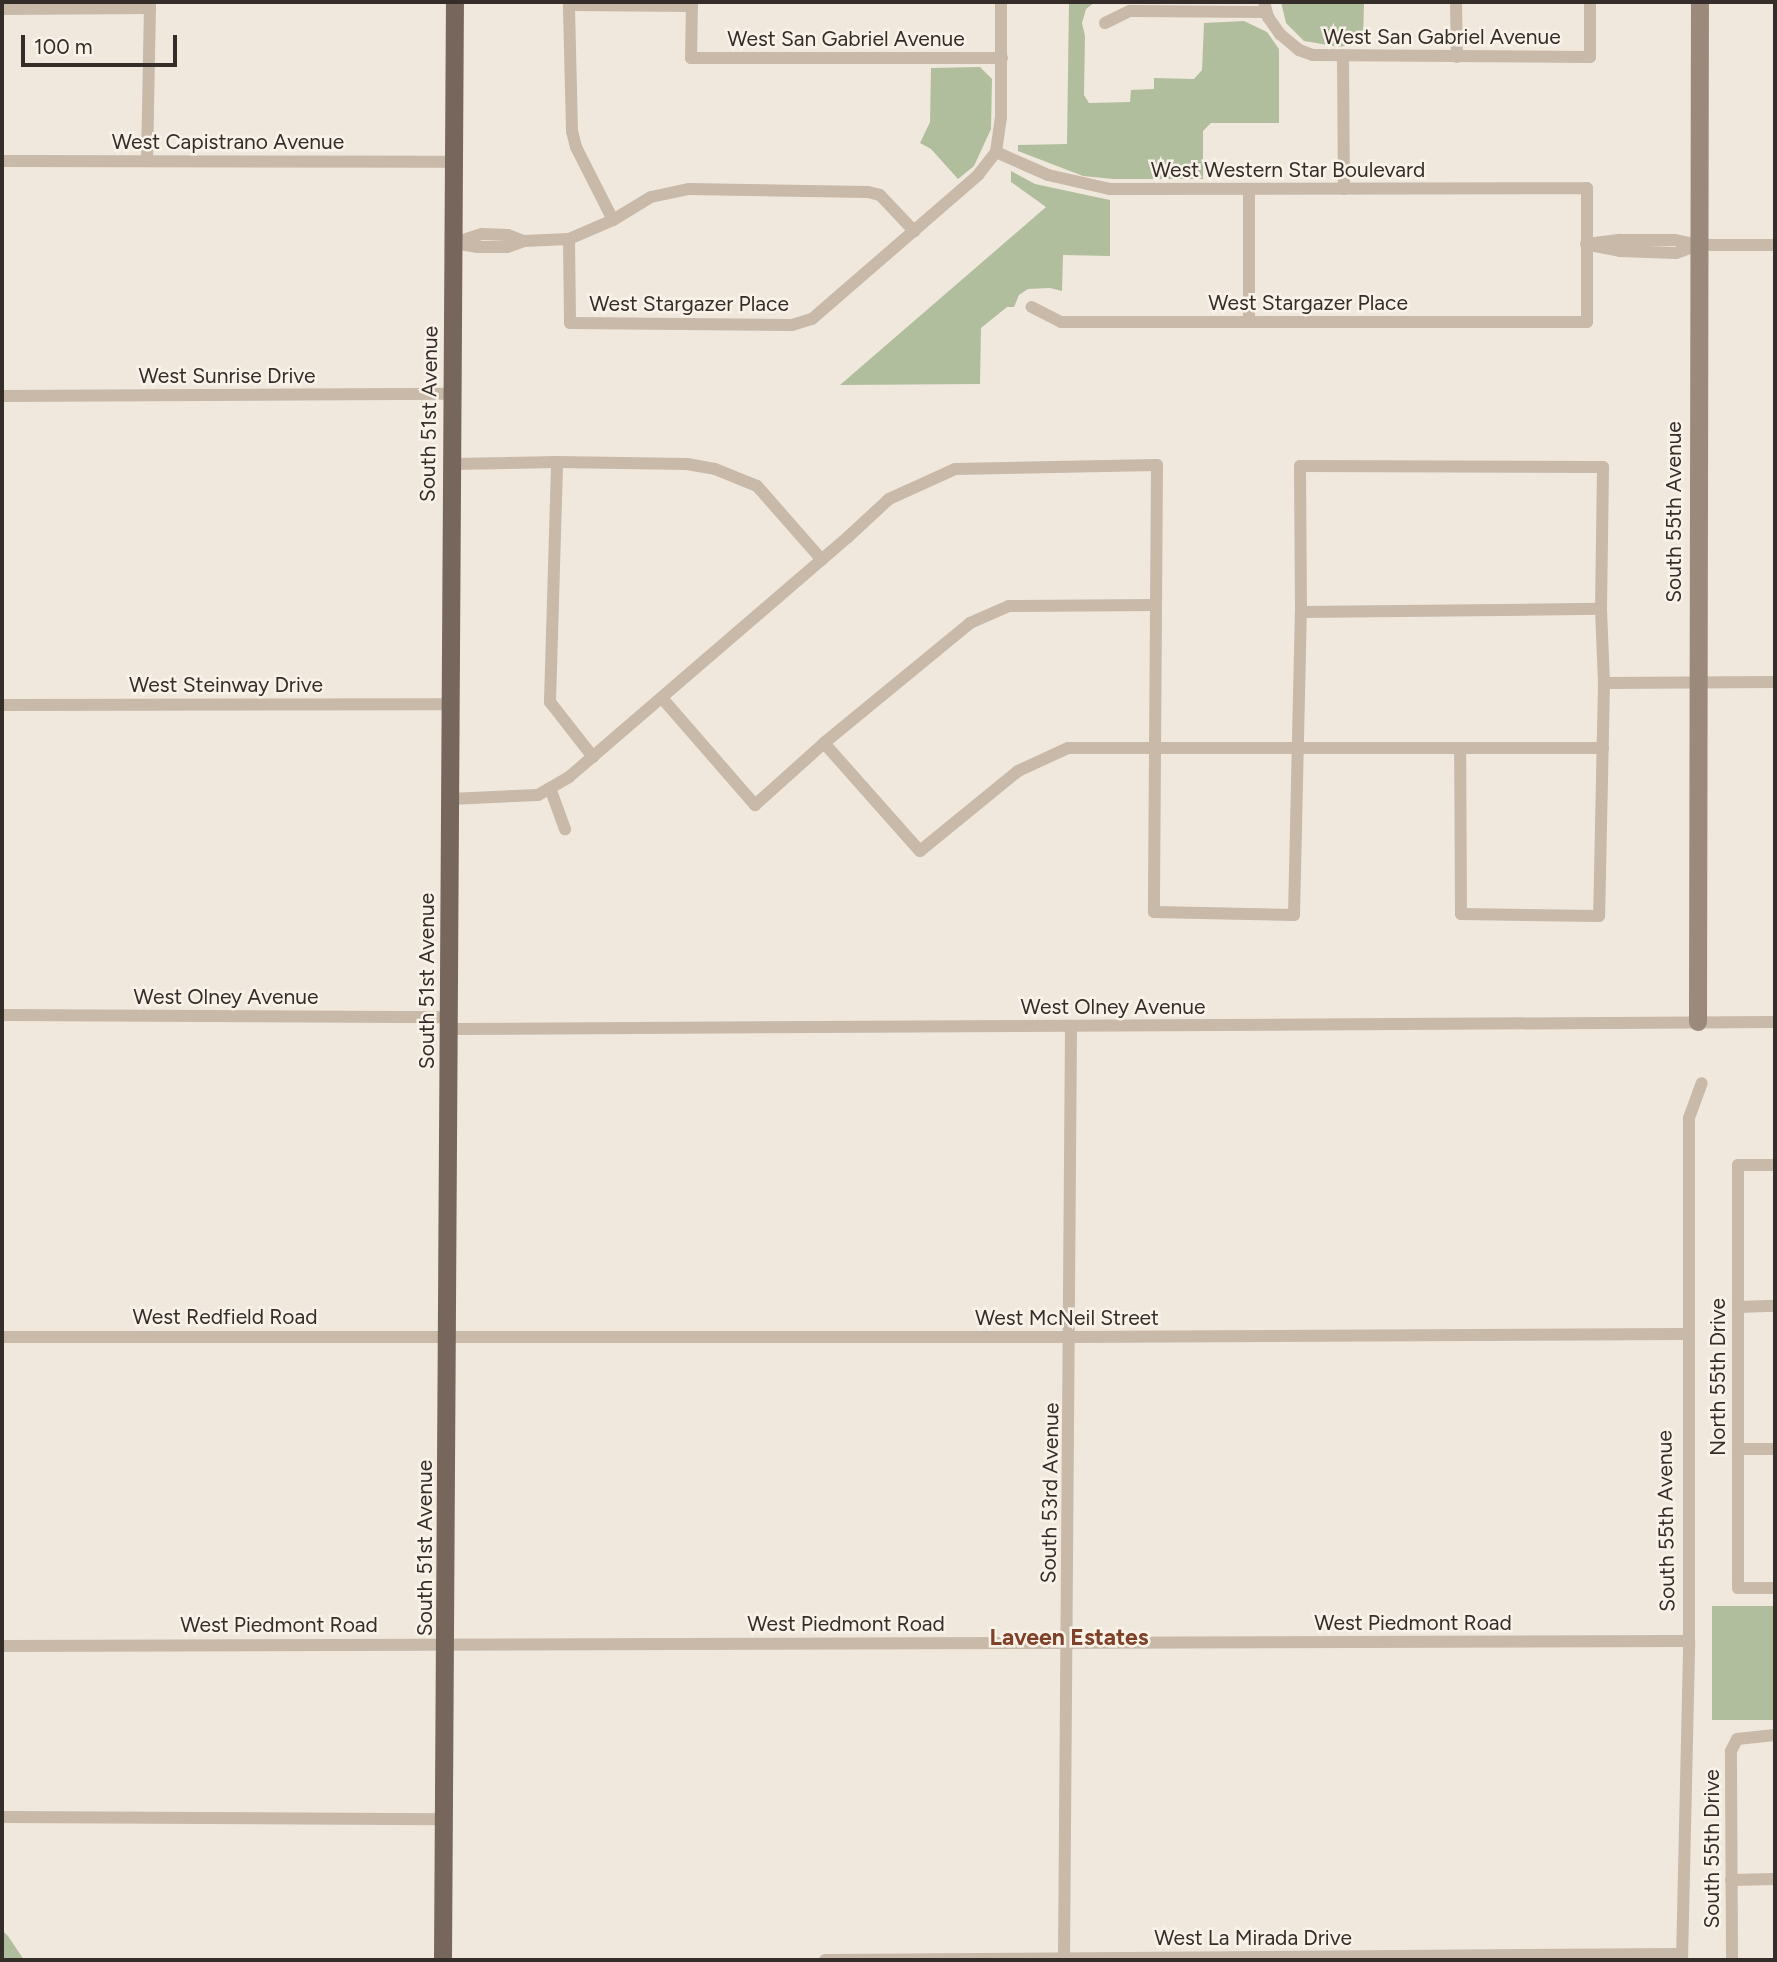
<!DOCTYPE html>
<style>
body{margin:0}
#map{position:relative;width:1777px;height:1962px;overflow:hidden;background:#f0e8dd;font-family:Figtree,sans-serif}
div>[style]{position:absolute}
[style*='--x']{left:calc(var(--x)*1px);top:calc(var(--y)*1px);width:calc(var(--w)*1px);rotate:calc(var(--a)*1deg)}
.green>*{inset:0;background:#b1be9d;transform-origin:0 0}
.street>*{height:12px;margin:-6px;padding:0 6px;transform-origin:6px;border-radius:6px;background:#c8b9a9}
.secondary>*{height:18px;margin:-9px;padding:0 9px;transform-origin:9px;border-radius:9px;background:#9b897b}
.primary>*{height:18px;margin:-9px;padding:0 9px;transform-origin:9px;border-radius:9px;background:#76665b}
span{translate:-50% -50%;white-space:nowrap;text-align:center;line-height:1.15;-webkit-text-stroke:5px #f8f2e9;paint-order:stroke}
.street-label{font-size:21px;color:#352d29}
.neighbourhood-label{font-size:23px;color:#7f4127;font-weight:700}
.frame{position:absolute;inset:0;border:4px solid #352d29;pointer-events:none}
.scale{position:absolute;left:21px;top:35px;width:156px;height:32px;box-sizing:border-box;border:4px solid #352d29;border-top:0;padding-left:9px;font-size:21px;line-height:24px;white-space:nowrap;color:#352d29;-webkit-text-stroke:5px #f8f2e9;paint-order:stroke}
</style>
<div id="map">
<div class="green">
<div style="clip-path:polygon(1069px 2px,1095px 2px,1086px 9px,1082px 23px,1085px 36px,1084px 95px,1089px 103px,1130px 102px,1131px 90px,1154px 89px,1154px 78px,1194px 79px,1202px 70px,1204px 23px,1244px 21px,1267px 32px,1279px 49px,1279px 123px,1211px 123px,1203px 131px,1203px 179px,1113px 179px,1083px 176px,1018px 151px,1018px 145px,1067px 144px)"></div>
<div style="clip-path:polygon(1281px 2px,1364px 2px,1363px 41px,1340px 47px,1304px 41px,1286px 23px)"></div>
<div style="clip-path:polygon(980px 67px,992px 79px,991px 129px,974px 166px,958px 179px,931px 149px,920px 143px,930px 122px,931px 68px)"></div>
<div style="clip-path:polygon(1011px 171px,1035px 184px,1110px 200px,1110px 256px,1063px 255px,1062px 291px,1050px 288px,1028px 289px,1019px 295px,1014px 307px,1007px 307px,981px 328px,980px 384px,840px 385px,1046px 207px,1011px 182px)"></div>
<div style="left:1712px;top:1606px;width:63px;height:114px"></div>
<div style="clip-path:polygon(2px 1930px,8px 1936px,24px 1960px,2px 1960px)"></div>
</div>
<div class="street">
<div style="--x:692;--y:2;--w:56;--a:91"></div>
<div style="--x:691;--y:58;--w:311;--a:0"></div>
<div style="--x:1264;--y:2;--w:16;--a:75"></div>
<div style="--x:1268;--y:17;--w:21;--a:55"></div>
<div style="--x:1280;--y:34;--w:25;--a:40"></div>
<div style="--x:1299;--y:50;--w:15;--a:20"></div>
<div style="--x:1313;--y:55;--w:277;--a:0.4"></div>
<div style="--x:1590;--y:57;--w:55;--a:-90"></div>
<div style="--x:1456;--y:2;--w:55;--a:89"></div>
<div style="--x:2;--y:9;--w:148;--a:-0.4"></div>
<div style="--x:1105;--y:23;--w:28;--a:-26"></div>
<div style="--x:1130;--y:11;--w:136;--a:0.4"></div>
<div style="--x:1343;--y:55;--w:134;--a:89.6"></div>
<div style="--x:996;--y:152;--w:57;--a:23.9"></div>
<div style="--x:1048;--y:175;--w:64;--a:12.7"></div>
<div style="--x:1110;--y:189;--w:477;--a:-0.1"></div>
<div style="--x:1587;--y:188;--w:134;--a:90"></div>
<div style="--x:1587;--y:322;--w:526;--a:180"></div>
<div style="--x:1061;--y:322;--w:33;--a:-153"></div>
<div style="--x:2;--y:161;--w:452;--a:0.1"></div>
<div style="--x:147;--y:161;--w:159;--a:-88.9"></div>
<div style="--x:1249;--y:190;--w:132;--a:90"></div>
<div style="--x:613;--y:220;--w:82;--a:-116.9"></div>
<div style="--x:576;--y:147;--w:16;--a:-104"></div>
<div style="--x:572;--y:131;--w:126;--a:-91.4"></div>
<div style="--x:569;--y:5;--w:123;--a:0.5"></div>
<div style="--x:569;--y:239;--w:84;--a:89.3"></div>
<div style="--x:570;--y:323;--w:222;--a:0.5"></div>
<div style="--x:792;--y:325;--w:21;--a:-17"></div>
<div style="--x:812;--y:319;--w:220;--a:-40.9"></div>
<div style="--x:978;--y:175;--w:29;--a:-52"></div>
<div style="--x:996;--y:152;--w:34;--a:-82"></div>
<div style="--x:1001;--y:118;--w:116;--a:-90"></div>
<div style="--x:453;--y:243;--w:24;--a:9"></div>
<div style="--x:477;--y:247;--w:30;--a:0"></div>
<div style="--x:507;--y:247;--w:18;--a:-19"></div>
<div style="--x:524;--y:241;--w:45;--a:-2.5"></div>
<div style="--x:569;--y:239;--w:48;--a:-23.4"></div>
<div style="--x:613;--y:220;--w:44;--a:-31.2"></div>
<div style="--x:651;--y:197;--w:39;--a:-12"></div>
<div style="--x:689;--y:189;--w:179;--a:1"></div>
<div style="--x:868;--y:192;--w:12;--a:14"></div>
<div style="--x:880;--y:195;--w:50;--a:46.6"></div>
<div style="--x:454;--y:243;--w:29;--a:-18"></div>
<div style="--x:482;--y:234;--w:26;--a:2"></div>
<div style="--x:508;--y:235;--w:17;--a:21"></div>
<div style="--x:1586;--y:244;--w:35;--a:-7"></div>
<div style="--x:1621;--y:240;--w:54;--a:0"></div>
<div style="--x:1675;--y:240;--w:24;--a:12"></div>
<div style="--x:1698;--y:245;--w:77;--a:0"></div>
<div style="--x:1595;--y:246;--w:25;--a:11"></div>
<div style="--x:1620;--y:251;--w:56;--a:2"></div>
<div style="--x:1676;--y:253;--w:23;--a:-20"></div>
<div style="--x:2;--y:396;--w:450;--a:-0.3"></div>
<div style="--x:452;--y:464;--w:105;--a:-1.1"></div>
<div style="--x:1301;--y:612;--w:300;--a:-0.6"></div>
<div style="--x:1604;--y:683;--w:171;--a:-0.3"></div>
<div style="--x:662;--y:698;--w:142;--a:49"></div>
<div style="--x:755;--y:805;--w:93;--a:-41.9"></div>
<div style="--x:824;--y:743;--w:189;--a:-39.4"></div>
<div style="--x:970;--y:623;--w:43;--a:-23.6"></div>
<div style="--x:1009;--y:606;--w:147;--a:-0.4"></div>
<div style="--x:2;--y:705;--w:447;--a:-0.1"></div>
<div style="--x:824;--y:743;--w:144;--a:48.4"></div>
<div style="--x:920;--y:851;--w:127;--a:-39.2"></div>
<div style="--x:1018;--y:771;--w:55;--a:-24.7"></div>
<div style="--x:1068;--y:748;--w:535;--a:0"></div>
<div style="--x:593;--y:757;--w:70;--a:-128"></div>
<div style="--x:550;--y:702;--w:240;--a:-88.3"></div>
<div style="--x:557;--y:462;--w:130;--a:0.9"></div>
<div style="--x:687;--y:464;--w:28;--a:10"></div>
<div style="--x:715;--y:469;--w:45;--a:22"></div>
<div style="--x:757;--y:486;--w:98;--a:48.7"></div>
<div style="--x:550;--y:788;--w:44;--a:69.9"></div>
<div style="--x:450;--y:799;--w:88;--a:-2.6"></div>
<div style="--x:538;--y:795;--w:36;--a:-30"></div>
<div style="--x:569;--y:777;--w:368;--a:-40.7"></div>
<div style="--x:848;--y:537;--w:56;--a:-42.8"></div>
<div style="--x:889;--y:499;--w:72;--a:-24.4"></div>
<div style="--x:955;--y:469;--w:202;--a:-1.1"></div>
<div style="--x:1157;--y:465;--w:447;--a:90.4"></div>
<div style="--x:1154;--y:912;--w:140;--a:1.2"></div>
<div style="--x:1294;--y:915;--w:303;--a:-88.7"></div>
<div style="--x:1301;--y:612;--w:146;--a:-90.4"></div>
<div style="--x:1300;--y:466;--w:303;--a:0.2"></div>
<div style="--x:1603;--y:467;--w:142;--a:90.8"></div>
<div style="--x:1601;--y:609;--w:74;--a:87.7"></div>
<div style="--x:1604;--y:683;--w:233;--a:91.2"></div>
<div style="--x:1599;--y:916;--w:138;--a:-179.2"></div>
<div style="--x:1461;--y:914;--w:165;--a:-90.3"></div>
<div style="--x:2;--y:1015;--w:448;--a:0.3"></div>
<div style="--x:451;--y:1029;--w:1324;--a:-0.3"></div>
<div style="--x:1775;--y:1165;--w:37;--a:180"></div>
<div style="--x:1738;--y:1165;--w:423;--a:90"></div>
<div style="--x:1738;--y:1588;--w:37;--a:0"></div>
<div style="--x:1738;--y:1307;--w:37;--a:-2"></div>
<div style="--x:2;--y:1337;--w:1069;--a:0"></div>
<div style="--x:1071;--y:1337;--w:616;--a:-0.28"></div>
<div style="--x:1738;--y:1449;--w:37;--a:0"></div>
<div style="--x:2;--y:1646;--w:1687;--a:-0.17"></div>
<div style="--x:2;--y:1817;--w:442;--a:0.3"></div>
<div style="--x:1731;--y:1880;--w:44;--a:-1.3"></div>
<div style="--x:825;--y:1960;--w:857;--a:-0.4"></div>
<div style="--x:1064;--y:1960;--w:933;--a:-89.57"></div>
<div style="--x:1682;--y:1960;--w:319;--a:-88.7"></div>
<div style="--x:1689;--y:1641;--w:523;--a:-90"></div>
<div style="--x:1689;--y:1118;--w:37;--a:-70"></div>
<div style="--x:1732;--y:1960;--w:209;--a:-90.3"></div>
<div style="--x:1731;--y:1751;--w:13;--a:-63"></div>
<div style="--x:1737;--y:1739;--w:38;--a:-6"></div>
</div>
<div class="secondary">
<div style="--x:1698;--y:1022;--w:1020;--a:-89.89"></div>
</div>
<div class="primary">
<div style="--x:443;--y:1960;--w:1958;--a:-89.65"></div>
</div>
<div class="street-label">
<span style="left:1442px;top:37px">West San Gabriel Avenue</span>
<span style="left:846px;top:39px">West San Gabriel Avenue</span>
<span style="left:228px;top:142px">West Capistrano Avenue</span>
<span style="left:1288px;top:170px">West Western Star Boulevard</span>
<span style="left:1308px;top:303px">West Stargazer Place</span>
<span style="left:689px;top:304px">West Stargazer Place</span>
<span style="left:227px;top:376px">West Sunrise Drive</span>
<span style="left:429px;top:414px;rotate:-89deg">South 51st Avenue</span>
<span style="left:1674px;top:512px;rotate:-90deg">South 55th Avenue</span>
<span style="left:226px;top:685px">West Steinway Drive</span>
<span style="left:427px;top:981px;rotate:-90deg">South 51st Avenue</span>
<span style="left:226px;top:997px">West Olney Avenue</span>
<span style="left:1113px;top:1007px">West Olney Avenue</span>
<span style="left:225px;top:1317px">West Redfield Road</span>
<span style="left:1067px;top:1318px">West McNeil Street</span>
<span style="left:1718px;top:1377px;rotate:-90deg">North 55th Drive</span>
<span style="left:1050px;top:1493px;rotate:-89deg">South 53rd Avenue</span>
<span style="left:1666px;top:1521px;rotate:-91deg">South 55th Avenue</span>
<span style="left:425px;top:1548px;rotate:-90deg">South 51st Avenue</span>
<span style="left:1413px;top:1623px">West Piedmont Road</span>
<span style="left:846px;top:1624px">West Piedmont Road</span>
<span style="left:279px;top:1625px">West Piedmont Road</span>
<span style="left:1712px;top:1849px;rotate:-90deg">South 55th Drive</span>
<span style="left:1253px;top:1938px">West La Mirada Drive</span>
</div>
<div class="neighbourhood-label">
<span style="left:1069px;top:1637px">Laveen Estates</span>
</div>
<div class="frame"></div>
<div class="scale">100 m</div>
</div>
